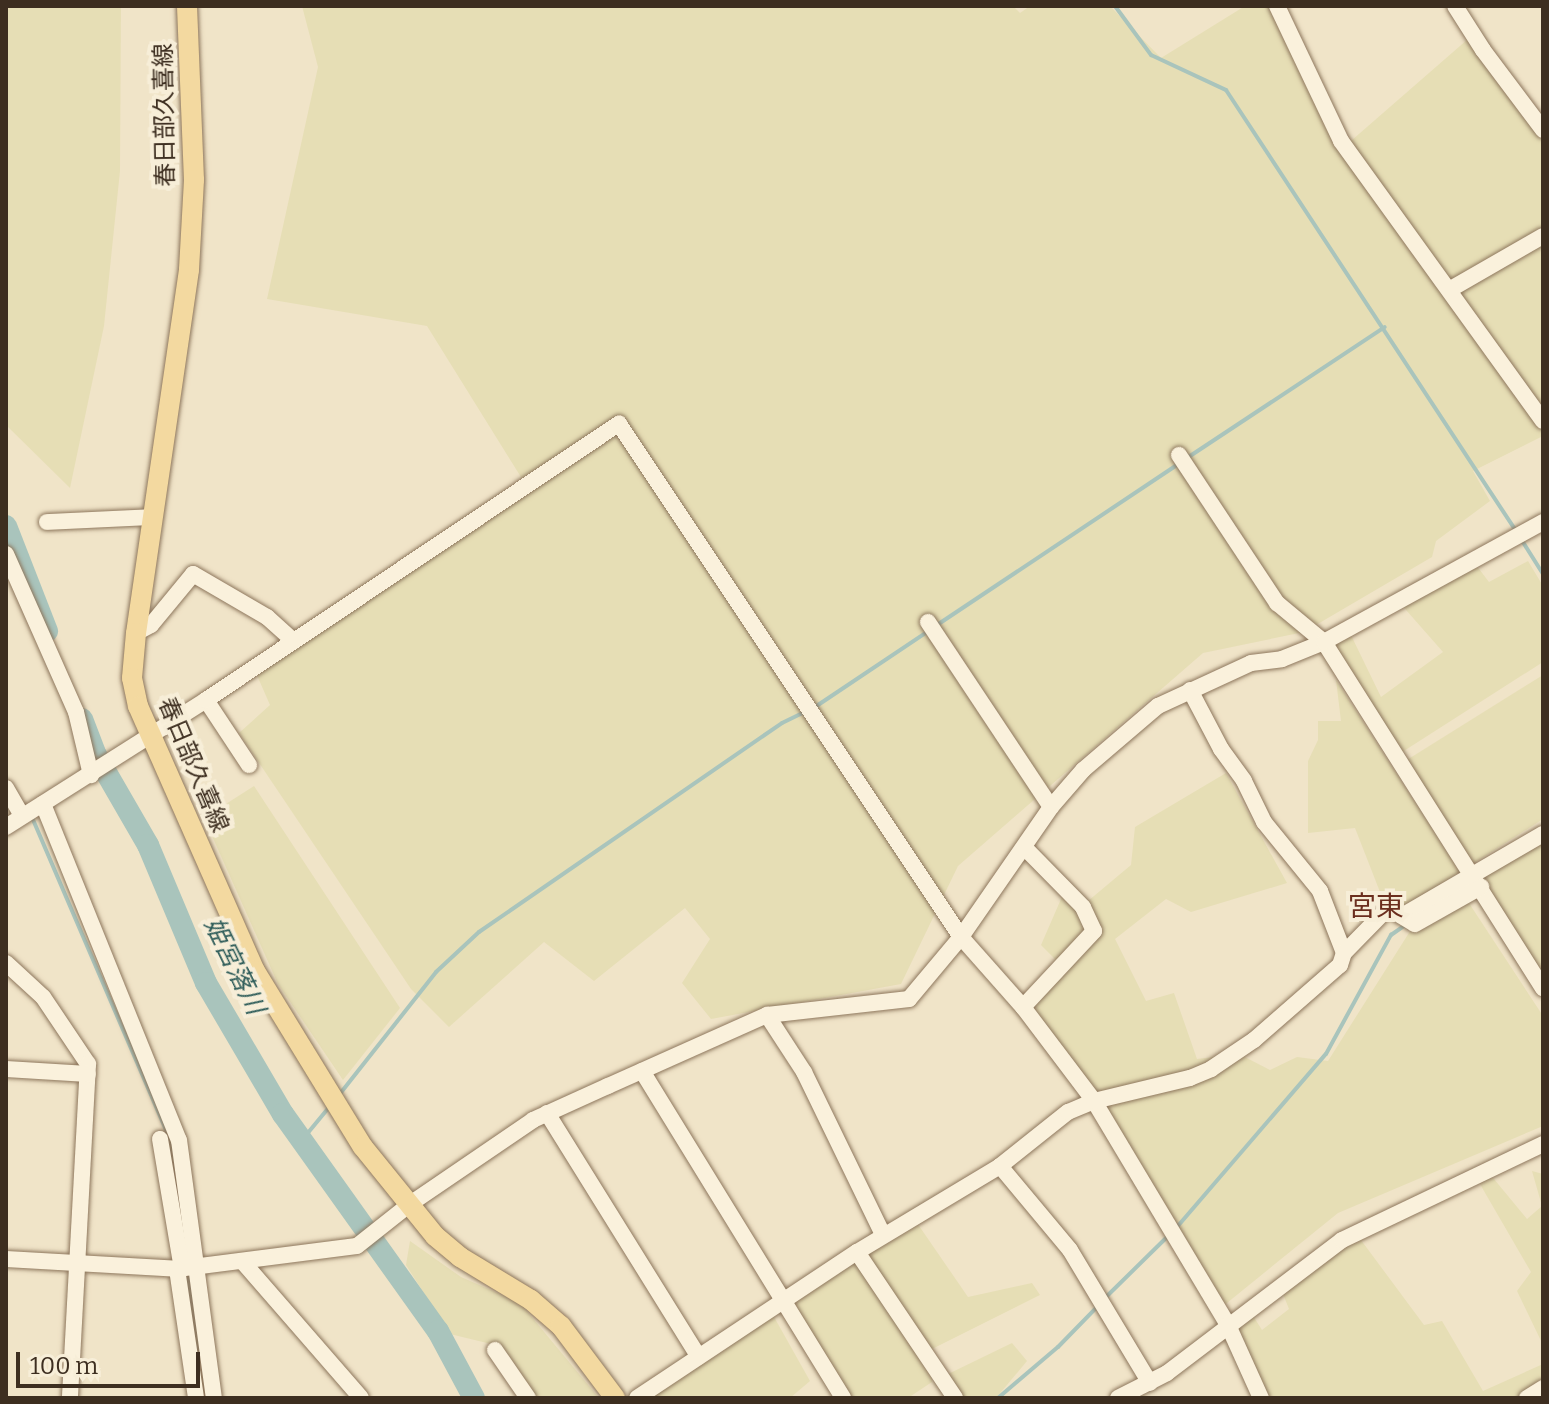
<!DOCTYPE html>
<meta charset="utf-8">
<style>
body{margin:0}
#map{position:relative;width:1549px;height:1404px;overflow:hidden;background:#f0e4c8;font-family:Bitter,"Noto Sans JP",serif}
div>[style]{position:absolute}
[style*='--x']{left:calc(var(--x)*1px);top:calc(var(--y)*1px);width:calc(var(--w)*1px);rotate:calc(var(--a)*1deg)}
.farmland>*{inset:0;background:#e6deb5}
.stream>*{height:4px;margin:-2px;padding:0 2px;transform-origin:2px;border-radius:2px;background:#a9c4bc}
.river>*{height:22px;margin:-11px;padding:0 11px;transform-origin:11px;border-radius:11px;background:#a9c4bc}
.roads{filter:drop-shadow(0 0 2px #8d765c) drop-shadow(0 0 2px #8d765c)}
.minor>*{height:16px;margin:-8px;padding:0 8px;transform-origin:8px;border-radius:8px;background:#faf1dc}
.major>*{height:20px;margin:-10px;padding:0 10px;transform-origin:10px;border-radius:10px;background:#f3d9a0}
span{translate:-50% -50%;white-space:nowrap;text-align:center;line-height:1.15;-webkit-text-stroke:8px #f7eed8;paint-order:stroke}
.street-label{font-size:24px;color:#3d2e20}
.water-label{font-size:26px;color:#2f5d5a;font-style:italic}
.quarter-label{font-size:28px;color:#6b2e1e}
.frame{position:absolute;inset:0;border:8px solid #3d2e20;pointer-events:none}
.scale{position:absolute;left:16px;top:1352px;width:184px;height:36px;box-sizing:border-box;border:4px solid #3d2e20;border-top:0;padding-left:10px;font-size:24px;line-height:28px;white-space:nowrap;color:#3d2e20;-webkit-text-stroke:6px #f7eed8;paint-order:stroke}
</style>
<div id="map">
<div class="farmland">
<div style="clip-path:polygon(6px 6px,121px 6px,120px 171px,104px 326px,70px 488px,6px 425px)"></div>
<div style="clip-path:polygon(302px 6px,1013px 6px,1020px 13px,1030px 6px,1110px 6px,1161px 58px,1245px 6px,1268px 6px,1344px 147px,1468px 39px,1543px 142px,1543px 436px,1473px 471px,1490px 501px,1436px 541px,1432px 557px,1304px 632px,1203px 653px,958px 866px,901px 984px,711px 1019px,682px 983px,710px 939px,685px 908px,594px 981px,544px 942px,449px 1027px,411px 989px,239px 733px,270px 705px,256px 673px,524px 482px,427px 326px,267px 299px,318px 67px)"></div>
<div style="clip-path:polygon(1528px 561px,1543px 586px,1543px 662px,1396px 756px,1326px 643px,1349px 631px,1381px 697px,1443px 652px,1399px 602px,1476px 565px,1489px 582px)"></div>
<div style="clip-path:polygon(1543px 675px,1543px 819px,1471px 865px,1402px 763px)"></div>
<div style="clip-path:polygon(1336px 680px,1460px 872px,1412px 902px,1393px 907px,1380px 892px,1355px 828px,1308px 833px,1308px 761px,1318px 740px,1318px 721px,1341px 721px)"></div>
<div style="clip-path:polygon(1226px 773px,1287px 883px,1191px 912px,1166px 899px,1115px 939px,1146px 1001px,1174px 993px,1197px 1059px,1239px 1054px,1270px 1070px,1297px 1057px,1328px 1061px,1419px 917px,1463px 894px,1543px 1016px,1543px 1126px,1338px 1213px,1222px 1307px,1083px 1084px,1022px 1010px,1056px 960px,1041px 945px,1068px 883px,1088px 901px,1131px 865px,1135px 827px)"></div>
<div style="clip-path:polygon(254px 786px,400px 1008px,343px 1080px,278px 984px,204px 818px)"></div>
<div style="clip-path:polygon(1543px 836px,1543px 987px,1475px 880px)"></div>
<div style="clip-path:polygon(1532px 1171px,1543px 1174px,1543px 1345px,1517px 1291px,1531px 1272px,1477px 1179px,1489px 1173px,1527px 1219px,1542px 1206px)"></div>
<div style="clip-path:polygon(915px 1220px,968px 1297px,1032px 1283px,1040px 1295px,932px 1349px,932px 1382px,908px 1398px,848px 1398px,789px 1302px)"></div>
<div style="clip-path:polygon(1358px 1236px,1424px 1325px,1442px 1321px,1483px 1391px,1543px 1364px,1543px 1398px,1265px 1398px,1233px 1331px,1250px 1311px,1262px 1330px,1289px 1309px,1281px 1289px)"></div>
<div style="clip-path:polygon(410px 1241px,461px 1277px,520px 1303px,599px 1398px,523px 1398px,491px 1344px,450px 1334px,406px 1265px)"></div>
<div style="clip-path:polygon(769px 1308px,810px 1381px,790px 1398px,644px 1398px)"></div>
<div style="clip-path:polygon(1012px 1343px,1027px 1361px,996px 1398px,958px 1398px,944px 1376px)"></div>
</div>
<div class="stream">
<div style="--x:1115;--y:6;--w:61;--a:53.7"></div>
<div style="--x:1151;--y:55;--w:83;--a:25"></div>
<div style="--x:1226;--y:90;--w:528;--a:56.67"></div>
<div style="--x:1187;--y:458;--w:237;--a:-33.5"></div>
<div style="--x:1521;--y:539;--w:41;--a:57.8"></div>
<div style="--x:934;--y:627;--w:296;--a:-33.7"></div>
<div style="--x:815;--y:707;--w:135;--a:-33.8"></div>
<div style="--x:31;--y:815;--w:355;--a:66.8"></div>
<div style="--x:171;--y:1141;--w:32;--a:85"></div>
<div style="--x:339;--y:1095;--w:157;--a:-51.7"></div>
<div style="--x:436;--y:972;--w:59;--a:-42.9"></div>
<div style="--x:479;--y:932;--w:368;--a:-34.6"></div>
<div style="--x:782;--y:723;--w:28;--a:-26"></div>
<div style="--x:302;--y:1140;--w:45;--a:-50.4"></div>
<div style="--x:1177;--y:1227;--w:228;--a:-49.3"></div>
<div style="--x:1326;--y:1054;--w:136;--a:-61.4"></div>
<div style="--x:1391;--y:935;--w:19;--a:-35"></div>
<div style="--x:187;--y:1273;--w:83;--a:81"></div>
<div style="--x:1106;--y:1297;--w:87;--a:-44.5"></div>
<div style="--x:998;--y:1398;--w:79;--a:-40.4"></div>
<div style="--x:1058;--y:1347;--w:56;--a:-45.7"></div>
</div>
<div class="river">
<div style="--x:6;--y:526;--w:113;--a:68.7"></div>
<div style="--x:82;--y:719;--w:39;--a:69"></div>
<div style="--x:96;--y:755;--w:104;--a:60"></div>
<div style="--x:148;--y:845;--w:150;--a:67.2"></div>
<div style="--x:206;--y:983;--w:152;--a:59.6"></div>
<div style="--x:283;--y:1114;--w:267;--a:54.5"></div>
<div style="--x:438;--y:1331;--w:76;--a:61.8"></div>
</div>
<div class="roads">
<div class="minor">
<div style="--x:1277;--y:6;--w:149;--a:64.6"></div>
<div style="--x:1341;--y:141;--w:345;--a:54.2"></div>
<div style="--x:1455;--y:6;--w:52;--a:57.5"></div>
<div style="--x:1483;--y:50;--w:100;--a:53.1"></div>
<div style="--x:1449;--y:290;--w:108;--a:-29.9"></div>
<div style="--x:1179;--y:455;--w:178;--a:56.5"></div>
<div style="--x:1277;--y:603;--w:61;--a:39.7"></div>
<div style="--x:1324;--y:642;--w:410;--a:57.7"></div>
<div style="--x:47;--y:522;--w:106;--a:-2.7"></div>
<div style="--x:6;--y:554;--w:173;--a:66.1"></div>
<div style="--x:76;--y:712;--w:65;--a:76.6"></div>
<div style="--x:928;--y:622;--w:222;--a:56.4"></div>
<div style="--x:136;--y:633;--w:17;--a:-28"></div>
<div style="--x:151;--y:625;--w:66;--a:-50.5"></div>
<div style="--x:193;--y:574;--w:86;--a:30.2"></div>
<div style="--x:267;--y:617;--w:36;--a:42"></div>
<div style="--x:1190;--y:690;--w:67;--a:62.3"></div>
<div style="--x:1221;--y:749;--w:39;--a:54"></div>
<div style="--x:1244;--y:781;--w:46;--a:64"></div>
<div style="--x:1264;--y:822;--w:89;--a:50.9"></div>
<div style="--x:1320;--y:891;--w:66;--a:68.8"></div>
<div style="--x:206;--y:700;--w:78;--a:56.5"></div>
<div style="--x:6;--y:788;--w:32;--a:60"></div>
<div style="--x:43;--y:804;--w:362;--a:68"></div>
<div style="--x:179;--y:1140;--w:260;--a:82.3"></div>
<div style="--x:6;--y:827;--w:237;--a:-32.4"></div>
<div style="--x:206;--y:700;--w:497;--a:-33.8"></div>
<div style="--x:619;--y:424;--w:617;--a:56.31"></div>
<div style="--x:961;--y:937;--w:94;--a:48.5"></div>
<div style="--x:1023;--y:1007;--w:118;--a:52.9"></div>
<div style="--x:1094;--y:1101;--w:261;--a:59.1"></div>
<div style="--x:1228;--y:1325;--w:80;--a:65.7"></div>
<div style="--x:1402;--y:916;--w:163;--a:-30.2"></div>
<div style="--x:6;--y:963;--w:50;--a:42.6"></div>
<div style="--x:43;--y:997;--w:81;--a:56.1"></div>
<div style="--x:88;--y:1064;--w:334;--a:93.1"></div>
<div style="--x:1023;--y:1007;--w:104;--a:-46.9"></div>
<div style="--x:1094;--y:931;--w:26;--a:-115"></div>
<div style="--x:1083;--y:907;--w:84;--a:-134.5"></div>
<div style="--x:767;--y:1015;--w:68;--a:57"></div>
<div style="--x:804;--y:1072;--w:181;--a:64.1"></div>
<div style="--x:6;--y:1069;--w:82;--a:3.5"></div>
<div style="--x:642;--y:1071;--w:384;--a:58.4"></div>
<div style="--x:547;--y:1113;--w:287;--a:58.1"></div>
<div style="--x:160;--y:1139;--w:132;--a:80.4"></div>
<div style="--x:1000;--y:1166;--w:109;--a:50.2"></div>
<div style="--x:1070;--y:1250;--w:155;--a:59"></div>
<div style="--x:857;--y:1252;--w:176;--a:56.1"></div>
<div style="--x:6;--y:1259;--w:171;--a:3.3"></div>
<div style="--x:177;--y:1269;--w:181;--a:-7.3"></div>
<div style="--x:357;--y:1246;--w:68;--a:-38.4"></div>
<div style="--x:410;--y:1204;--w:149;--a:-34.3"></div>
<div style="--x:533;--y:1120;--w:82;--a:-24.4"></div>
<div style="--x:608;--y:1086;--w:174;--a:-24.1"></div>
<div style="--x:767;--y:1015;--w:143;--a:-6.4"></div>
<div style="--x:909;--y:999;--w:81;--a:-50"></div>
<div style="--x:961;--y:937;--w:158;--a:-55.3"></div>
<div style="--x:1051;--y:807;--w:49;--a:-49.1"></div>
<div style="--x:1083;--y:770;--w:99;--a:-40.5"></div>
<div style="--x:1158;--y:706;--w:102;--a:-24.8"></div>
<div style="--x:1251;--y:663;--w:31;--a:-7"></div>
<div style="--x:1282;--y:659;--w:45;--a:-22"></div>
<div style="--x:1324;--y:642;--w:250;--a:-28.7"></div>
<div style="--x:242;--y:1261;--w:181;--a:49"></div>
<div style="--x:177;--y:1269;--w:130;--a:81.6"></div>
<div style="--x:495;--y:1350;--w:58;--a:55.5"></div>
<div style="--x:637;--y:1398;--w:264;--a:-33.6"></div>
<div style="--x:857;--y:1252;--w:167;--a:-31"></div>
<div style="--x:1000;--y:1166;--w:87;--a:-38.5"></div>
<div style="--x:1068;--y:1112;--w:28;--a:-23"></div>
<div style="--x:1094;--y:1101;--w:99;--a:-13.5"></div>
<div style="--x:1190;--y:1078;--w:23;--a:-23"></div>
<div style="--x:1211;--y:1069;--w:52;--a:-34"></div>
<div style="--x:1254;--y:1040;--w:114;--a:-41.1"></div>
<div style="--x:1340;--y:965;--w:13;--a:-72"></div>
<div style="--x:1344;--y:953;--w:63;--a:-45.6"></div>
<div style="--x:1388;--y:908;--w:31;--a:31"></div>
<div style="--x:1415;--y:924;--w:76;--a:-29.3"></div>
<div style="--x:1118;--y:1398;--w:55;--a:-27"></div>
<div style="--x:1167;--y:1373;--w:220;--a:-37.2"></div>
<div style="--x:1342;--y:1240;--w:223;--a:-25.5"></div>
<div style="--x:1527;--y:1398;--w:19;--a:-32"></div>
</div>
<div class="major">
<div style="--x:187;--y:6;--w:174;--a:87.7"></div>
<div style="--x:194;--y:180;--w:90;--a:93.2"></div>
<div style="--x:189;--y:270;--w:367;--a:98.3"></div>
<div style="--x:136;--y:633;--w:45;--a:95.1"></div>
<div style="--x:132;--y:678;--w:29;--a:78"></div>
<div style="--x:138;--y:706;--w:290;--a:66.2"></div>
<div style="--x:255;--y:971;--w:206;--a:58.5"></div>
<div style="--x:363;--y:1147;--w:114;--a:51"></div>
<div style="--x:435;--y:1236;--w:33;--a:40"></div>
<div style="--x:460;--y:1257;--w:83;--a:31.2"></div>
<div style="--x:531;--y:1300;--w:40;--a:41"></div>
<div style="--x:561;--y:1326;--w:90;--a:53.1"></div>
</div>
</div>
<div class="street-label">
<span style="left:165px;top:115px;rotate:-91deg">春日部久喜線</span>
<span style="left:193px;top:765px;rotate:67deg">春日部久喜線</span>
</div>
<div class="water-label">
<span style="left:234px;top:966px;rotate:64deg">姫宮落川</span>
</div>
<div class="quarter-label">
<span style="left:1376px;top:907px">宮東</span>
</div>
<div class="frame"></div>
<div class="scale">100 m</div>
</div>
